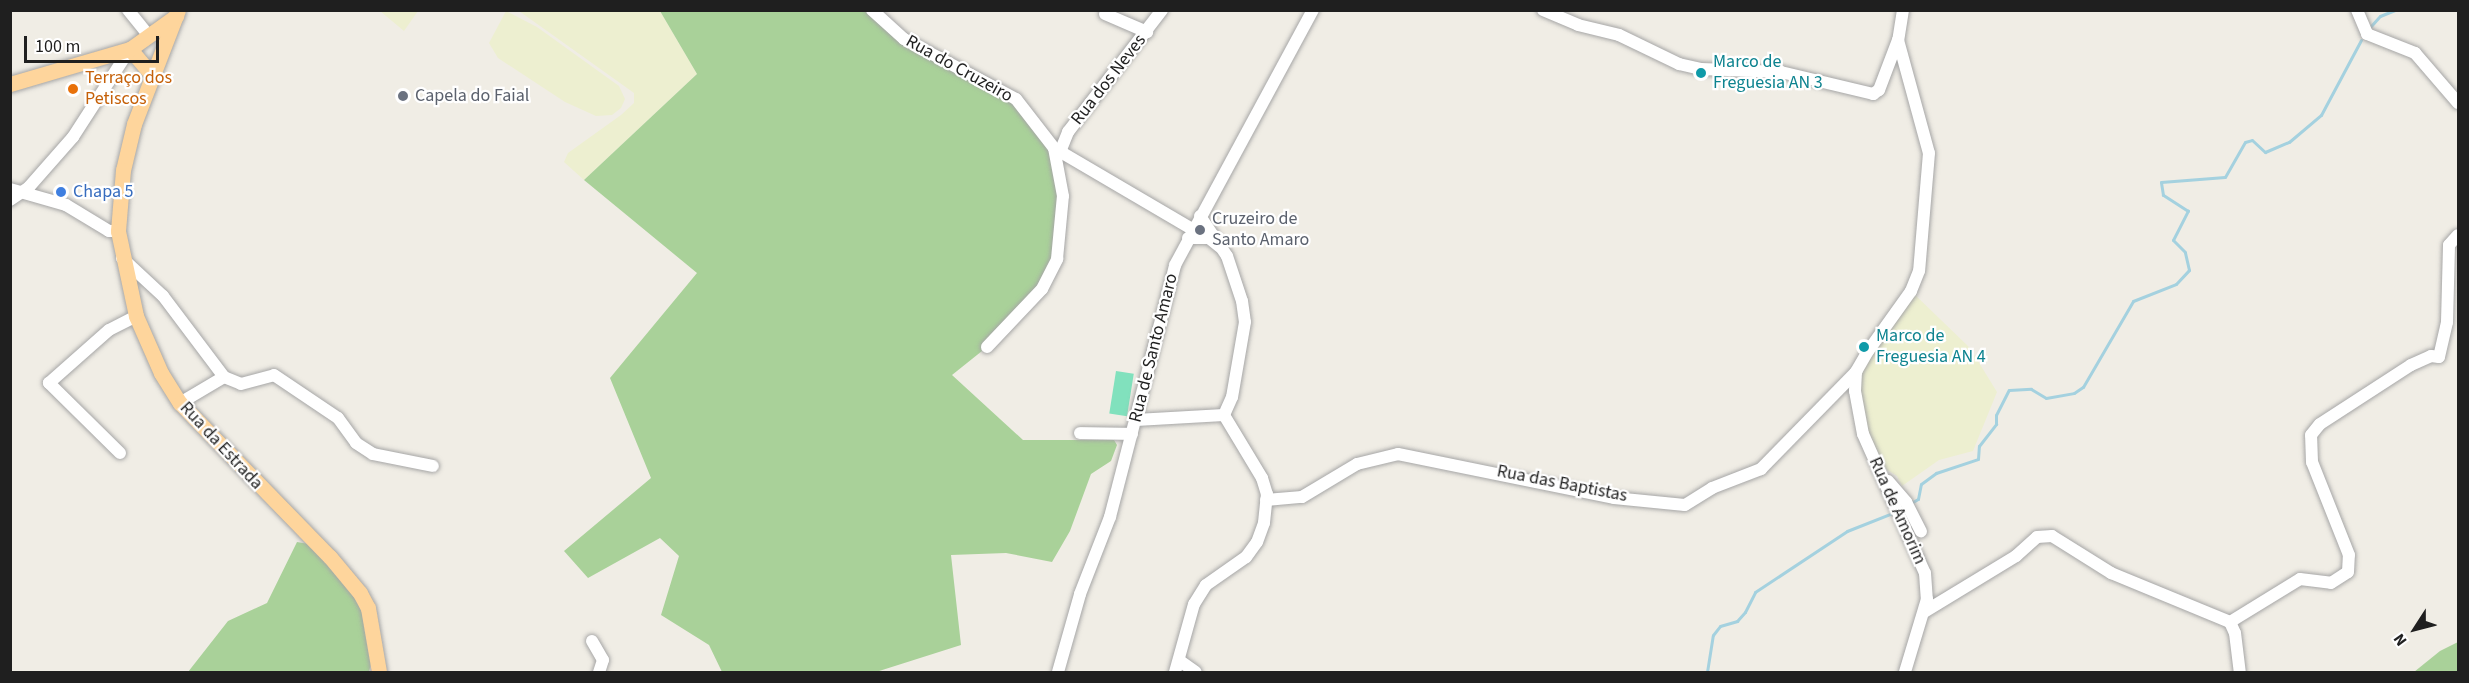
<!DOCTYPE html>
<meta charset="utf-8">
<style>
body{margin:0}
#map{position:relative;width:2469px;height:683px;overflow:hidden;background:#f0ede5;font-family:"Source Sans 3",sans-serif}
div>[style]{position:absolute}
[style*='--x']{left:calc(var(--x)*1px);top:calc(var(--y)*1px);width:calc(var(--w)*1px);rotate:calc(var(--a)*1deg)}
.farmland>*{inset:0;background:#edefd0}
.forest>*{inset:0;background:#a9d199}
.pitch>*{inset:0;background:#81e1bd;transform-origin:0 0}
.stream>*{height:3px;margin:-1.5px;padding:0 1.5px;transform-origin:1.5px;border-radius:1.5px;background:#a4d1df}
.roads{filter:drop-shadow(0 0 2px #a6a6a6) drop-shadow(0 0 2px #a6a6a6)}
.minor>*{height:12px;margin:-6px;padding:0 6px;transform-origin:6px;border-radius:6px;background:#fff}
.major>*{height:15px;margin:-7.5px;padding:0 7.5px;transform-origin:7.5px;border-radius:7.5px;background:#fed59c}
.dots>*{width:16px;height:16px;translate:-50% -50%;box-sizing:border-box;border:3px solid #fff;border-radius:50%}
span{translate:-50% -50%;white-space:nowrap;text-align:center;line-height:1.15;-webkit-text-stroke:4.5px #fff;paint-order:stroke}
.culture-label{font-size:18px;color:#0d838f}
.left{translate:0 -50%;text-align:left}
.street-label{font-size:18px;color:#1f1f1f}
.food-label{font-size:18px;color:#c56008}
.worship-label{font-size:18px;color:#5b616d}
.shop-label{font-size:18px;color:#366cbe}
.frame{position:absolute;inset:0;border:12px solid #1f1f1f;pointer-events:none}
.north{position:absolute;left:2385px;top:599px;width:60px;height:60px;-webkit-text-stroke:4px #fff;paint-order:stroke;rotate:234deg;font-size:16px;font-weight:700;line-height:24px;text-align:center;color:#1f1f1f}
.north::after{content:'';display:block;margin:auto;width:21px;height:27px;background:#1f1f1f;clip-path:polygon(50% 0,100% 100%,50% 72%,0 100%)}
.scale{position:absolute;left:24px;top:36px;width:135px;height:27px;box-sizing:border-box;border:3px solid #1f1f1f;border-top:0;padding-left:8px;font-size:18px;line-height:21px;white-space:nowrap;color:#1f1f1f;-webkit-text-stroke:4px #fff;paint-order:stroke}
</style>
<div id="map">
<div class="farmland">
<div style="clip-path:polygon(380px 11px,418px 11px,404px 31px)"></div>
<div style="clip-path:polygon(506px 11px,537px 27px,619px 86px,625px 99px,621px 108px,612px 115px,596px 116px,565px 102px,498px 58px,489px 43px)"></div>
<div style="clip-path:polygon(519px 11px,660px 11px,697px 74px,584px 180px,564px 162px,568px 153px,621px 115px,634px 103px,634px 93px)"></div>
<div style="clip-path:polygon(1911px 291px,1970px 348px,1997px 392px,1973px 451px,1939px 460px,1902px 486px,1897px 476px,1876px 463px,1855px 391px,1868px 351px)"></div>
</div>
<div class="forest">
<div style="clip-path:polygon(660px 11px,872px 11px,904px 39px,994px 84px,1054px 148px,1063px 228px,1042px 289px,987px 347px,952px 375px,1023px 440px,1114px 440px,1117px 445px,1111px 461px,1091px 474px,1070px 531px,1052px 562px,1006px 553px,951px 555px,961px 645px,876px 672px,722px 672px,709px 645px,661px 615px,679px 556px,660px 538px,588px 578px,564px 551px,651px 478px,610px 378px,697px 273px,584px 180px,697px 74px)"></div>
<div style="clip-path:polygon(297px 542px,315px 545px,353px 585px,374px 651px,369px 672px,188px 672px,228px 621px,267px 603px)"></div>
<div style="clip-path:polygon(2458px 642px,2458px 672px,2414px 672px,2440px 651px)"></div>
</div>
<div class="pitch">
<div style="left:1116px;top:371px;width:18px;height:43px;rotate:9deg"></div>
</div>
<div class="stream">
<div style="--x:2371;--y:26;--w:13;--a:-48"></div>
<div style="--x:2380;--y:16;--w:16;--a:-22"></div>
<div style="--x:1911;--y:503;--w:8;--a:-30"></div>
<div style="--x:1918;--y:499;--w:15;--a:-79"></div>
<div style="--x:1921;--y:484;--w:19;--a:-36"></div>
<div style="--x:1936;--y:473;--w:44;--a:-18.4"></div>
<div style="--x:1978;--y:459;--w:13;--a:-86"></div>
<div style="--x:1979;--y:446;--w:28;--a:-52"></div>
<div style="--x:1996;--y:424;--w:9;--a:-90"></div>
<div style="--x:1996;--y:415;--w:28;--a:-63"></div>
<div style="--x:2009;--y:390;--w:22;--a:-3"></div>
<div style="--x:2031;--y:389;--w:17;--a:31"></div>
<div style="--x:2046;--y:398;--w:28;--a:-10"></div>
<div style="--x:2074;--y:393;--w:11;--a:-34"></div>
<div style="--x:2083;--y:387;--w:99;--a:-59.8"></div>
<div style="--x:2133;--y:301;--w:46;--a:-21.6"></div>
<div style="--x:2176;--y:284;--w:19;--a:-47"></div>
<div style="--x:2189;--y:270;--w:18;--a:-103"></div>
<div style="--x:2185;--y:252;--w:17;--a:-135"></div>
<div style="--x:2173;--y:240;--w:33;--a:-63"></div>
<div style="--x:2188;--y:211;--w:30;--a:-147"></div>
<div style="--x:2163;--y:195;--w:13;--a:-99"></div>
<div style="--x:2161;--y:182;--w:64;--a:-4.5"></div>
<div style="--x:2225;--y:177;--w:40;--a:-60.3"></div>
<div style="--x:2245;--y:142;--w:7;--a:-16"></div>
<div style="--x:2252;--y:140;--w:18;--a:43"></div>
<div style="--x:2265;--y:152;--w:26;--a:-23"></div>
<div style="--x:2289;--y:142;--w:42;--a:-40.2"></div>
<div style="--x:2321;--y:115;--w:85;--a:-61.9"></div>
<div style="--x:1707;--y:672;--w:37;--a:-81"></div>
<div style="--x:1713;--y:635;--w:11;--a:-52"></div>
<div style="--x:1720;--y:626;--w:18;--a:-16"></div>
<div style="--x:1737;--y:621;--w:12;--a:-48"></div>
<div style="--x:1745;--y:612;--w:22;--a:-63"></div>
<div style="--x:1755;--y:592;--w:110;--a:-33.5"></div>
<div style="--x:1847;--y:531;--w:52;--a:-21.6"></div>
</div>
<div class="roads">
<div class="minor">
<div style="--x:128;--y:10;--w:33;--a:51"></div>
<div style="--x:872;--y:10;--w:43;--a:42.2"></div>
<div style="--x:904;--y:39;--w:127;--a:28.2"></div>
<div style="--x:1016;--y:99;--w:62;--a:52.2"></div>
<div style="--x:1054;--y:148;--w:160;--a:30.4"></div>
<div style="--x:1543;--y:10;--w:38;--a:23"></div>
<div style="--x:1578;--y:25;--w:42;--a:13.7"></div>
<div style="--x:1619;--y:35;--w:67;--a:25.8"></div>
<div style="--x:1679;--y:64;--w:23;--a:13"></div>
<div style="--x:1701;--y:69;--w:80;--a:2.1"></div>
<div style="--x:1781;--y:72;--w:95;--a:13.4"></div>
<div style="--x:1873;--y:94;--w:7;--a:-34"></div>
<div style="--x:1879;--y:90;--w:53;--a:-69.2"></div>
<div style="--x:1903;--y:10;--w:30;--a:99"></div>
<div style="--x:1898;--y:40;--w:117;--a:74.7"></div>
<div style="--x:1929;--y:153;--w:118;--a:94.8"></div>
<div style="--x:1919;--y:271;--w:22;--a:112"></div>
<div style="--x:1911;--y:291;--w:74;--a:125.6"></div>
<div style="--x:1868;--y:351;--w:24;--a:120"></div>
<div style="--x:1856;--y:372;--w:19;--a:93"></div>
<div style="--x:1855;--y:391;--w:44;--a:79.5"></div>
<div style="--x:1863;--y:434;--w:152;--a:66"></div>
<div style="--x:1925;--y:573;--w:26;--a:86"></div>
<div style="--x:1927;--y:599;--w:76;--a:106.8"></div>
<div style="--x:2357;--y:10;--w:26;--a:67"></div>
<div style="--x:2367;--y:34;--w:52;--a:21.6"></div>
<div style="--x:2415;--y:53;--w:66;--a:49.3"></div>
<div style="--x:1105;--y:14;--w:46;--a:23.2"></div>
<div style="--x:1060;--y:152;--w:22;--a:-68"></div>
<div style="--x:1068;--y:132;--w:154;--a:-52.4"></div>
<div style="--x:10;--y:189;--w:58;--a:15.9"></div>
<div style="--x:66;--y:205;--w:50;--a:31.2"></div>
<div style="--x:109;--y:231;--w:9;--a:0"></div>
<div style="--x:10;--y:200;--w:23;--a:-34"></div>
<div style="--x:29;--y:187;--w:67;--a:-48.7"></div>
<div style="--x:73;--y:137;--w:105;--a:-57.1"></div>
<div style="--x:1200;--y:216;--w:48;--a:56"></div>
<div style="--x:1227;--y:256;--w:47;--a:71.6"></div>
<div style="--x:1242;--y:301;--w:21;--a:82"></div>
<div style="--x:1245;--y:322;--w:76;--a:99.8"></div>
<div style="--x:1232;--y:397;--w:20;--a:114"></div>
<div style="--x:1188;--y:238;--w:21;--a:0"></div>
<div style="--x:1209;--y:238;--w:14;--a:39"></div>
<div style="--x:122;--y:258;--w:56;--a:42.8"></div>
<div style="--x:163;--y:296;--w:101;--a:53"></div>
<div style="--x:987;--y:347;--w:80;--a:-46.5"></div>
<div style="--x:1042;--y:289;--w:34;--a:-63"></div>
<div style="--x:1057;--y:259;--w:63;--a:-84.6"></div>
<div style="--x:1063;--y:196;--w:49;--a:-100.6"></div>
<div style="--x:180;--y:403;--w:51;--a:-30.6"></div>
<div style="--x:224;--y:377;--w:18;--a:22"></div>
<div style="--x:241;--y:384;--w:34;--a:-15"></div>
<div style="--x:274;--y:375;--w:77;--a:33.9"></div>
<div style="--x:338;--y:418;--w:31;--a:54"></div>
<div style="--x:356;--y:443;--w:20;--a:33"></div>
<div style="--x:373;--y:454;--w:61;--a:11.3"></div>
<div style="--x:1136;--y:420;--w:88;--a:-3.3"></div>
<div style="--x:1224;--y:415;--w:74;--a:58.9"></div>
<div style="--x:1262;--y:478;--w:17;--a:73"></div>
<div style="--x:1267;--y:494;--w:29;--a:96"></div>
<div style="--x:1264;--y:523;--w:20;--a:110"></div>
<div style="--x:1257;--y:542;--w:19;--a:126"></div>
<div style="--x:1246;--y:557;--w:49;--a:145"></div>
<div style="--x:1206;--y:585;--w:22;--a:122"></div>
<div style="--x:1194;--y:604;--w:71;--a:105.6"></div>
<div style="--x:1080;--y:433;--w:52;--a:1.1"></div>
<div style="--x:120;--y:453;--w:100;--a:-135.4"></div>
<div style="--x:49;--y:383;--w:80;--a:-41.5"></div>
<div style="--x:109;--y:330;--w:30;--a:-27"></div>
<div style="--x:1888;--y:481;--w:28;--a:49"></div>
<div style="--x:1906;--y:502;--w:33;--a:63"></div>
<div style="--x:1266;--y:500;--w:36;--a:-5"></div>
<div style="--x:1302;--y:497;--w:64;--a:-31"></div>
<div style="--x:1357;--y:464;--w:42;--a:-13.7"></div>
<div style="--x:1398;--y:454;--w:220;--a:11.5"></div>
<div style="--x:1614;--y:498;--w:71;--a:5.6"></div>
<div style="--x:1685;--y:505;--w:32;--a:-32"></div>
<div style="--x:1712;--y:488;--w:53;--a:-21.2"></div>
<div style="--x:1761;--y:469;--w:136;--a:-45.6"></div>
<div style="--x:1924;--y:612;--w:108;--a:-31.3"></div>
<div style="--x:2016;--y:556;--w:28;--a:-42"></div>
<div style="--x:2037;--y:537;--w:15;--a:-4"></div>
<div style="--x:2052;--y:536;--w:70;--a:32.1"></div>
<div style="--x:2111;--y:573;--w:129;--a:22.4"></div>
<div style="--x:2230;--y:622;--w:12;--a:66"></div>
<div style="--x:2235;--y:633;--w:39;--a:83"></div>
<div style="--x:2230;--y:622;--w:82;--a:-31.6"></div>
<div style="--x:2300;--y:579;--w:31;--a:7"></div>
<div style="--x:2331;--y:583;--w:20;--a:-33"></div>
<div style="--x:2348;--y:572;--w:17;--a:-87"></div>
<div style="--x:2349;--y:555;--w:100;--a:-111.7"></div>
<div style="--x:2312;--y:462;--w:27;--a:-92"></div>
<div style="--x:2311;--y:435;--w:14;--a:-51"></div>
<div style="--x:2320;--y:424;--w:108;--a:-33"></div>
<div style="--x:2411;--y:365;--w:22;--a:-24"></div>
<div style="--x:2431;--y:356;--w:8;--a:7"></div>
<div style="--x:2439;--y:357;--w:36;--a:-77"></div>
<div style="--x:2447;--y:322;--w:77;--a:-88.5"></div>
<div style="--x:2449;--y:245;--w:13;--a:-48"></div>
<div style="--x:592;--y:641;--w:22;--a:60"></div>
<div style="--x:603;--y:660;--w:13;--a:108"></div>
<div style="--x:1180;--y:661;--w:19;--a:35"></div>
<div style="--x:1058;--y:672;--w:81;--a:-74.2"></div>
<div style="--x:1080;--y:594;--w:83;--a:-68.7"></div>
<div style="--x:1110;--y:517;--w:260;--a:-75.5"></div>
<div style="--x:1175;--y:265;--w:290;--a:-61.6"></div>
</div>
<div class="major">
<div style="--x:178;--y:10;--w:122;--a:111.1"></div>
<div style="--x:134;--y:124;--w:47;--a:103.4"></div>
<div style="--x:123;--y:170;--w:61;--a:94.7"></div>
<div style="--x:118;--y:231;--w:87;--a:78"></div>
<div style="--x:136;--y:316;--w:62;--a:66.3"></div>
<div style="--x:161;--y:373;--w:36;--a:58"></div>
<div style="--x:180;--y:403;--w:215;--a:45.8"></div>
<div style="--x:330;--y:557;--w:47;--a:50.2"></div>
<div style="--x:360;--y:593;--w:17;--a:62"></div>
<div style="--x:368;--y:608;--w:65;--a:80.2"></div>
<div style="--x:130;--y:49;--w:34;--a:50"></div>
<div style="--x:10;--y:84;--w:125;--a:-16.3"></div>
<div style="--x:130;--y:49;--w:57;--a:-35.7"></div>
</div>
</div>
<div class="dots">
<div style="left:1701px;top:73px;background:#0f9aa8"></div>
<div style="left:73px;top:89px;background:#e8710a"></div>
<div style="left:403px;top:96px;background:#6b7280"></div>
<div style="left:61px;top:192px;background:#3f7fe0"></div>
<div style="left:1200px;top:230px;background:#6b7280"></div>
<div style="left:1864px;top:347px;background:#0f9aa8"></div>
</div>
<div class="culture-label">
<span class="left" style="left:1713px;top:73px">Marco de<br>Freguesia AN 3</span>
<span class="left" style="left:1876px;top:347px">Marco de<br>Freguesia AN 4</span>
</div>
<div class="street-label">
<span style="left:959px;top:69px;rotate:29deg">Rua do Cruzeiro</span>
<span style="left:1109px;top:80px;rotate:-52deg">Rua dos Neves</span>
<span style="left:1154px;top:348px;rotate:-76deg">Rua de Santo Amaro</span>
<span style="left:221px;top:446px;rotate:47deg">Rua da Estrada</span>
<span style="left:1562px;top:484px;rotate:11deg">Rua das Baptistas</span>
<span style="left:1897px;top:511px;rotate:66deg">Rua de Amorim</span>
</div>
<div class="food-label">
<span class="left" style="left:85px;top:89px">Terraço dos<br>Petiscos</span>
</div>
<div class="worship-label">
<span class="left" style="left:415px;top:96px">Capela do Faial</span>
<span class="left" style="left:1212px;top:230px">Cruzeiro de<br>Santo Amaro</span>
</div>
<div class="shop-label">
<span class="left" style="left:73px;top:192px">Chapa 5</span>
</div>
<div class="frame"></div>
<div class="north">N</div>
<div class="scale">100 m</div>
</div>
